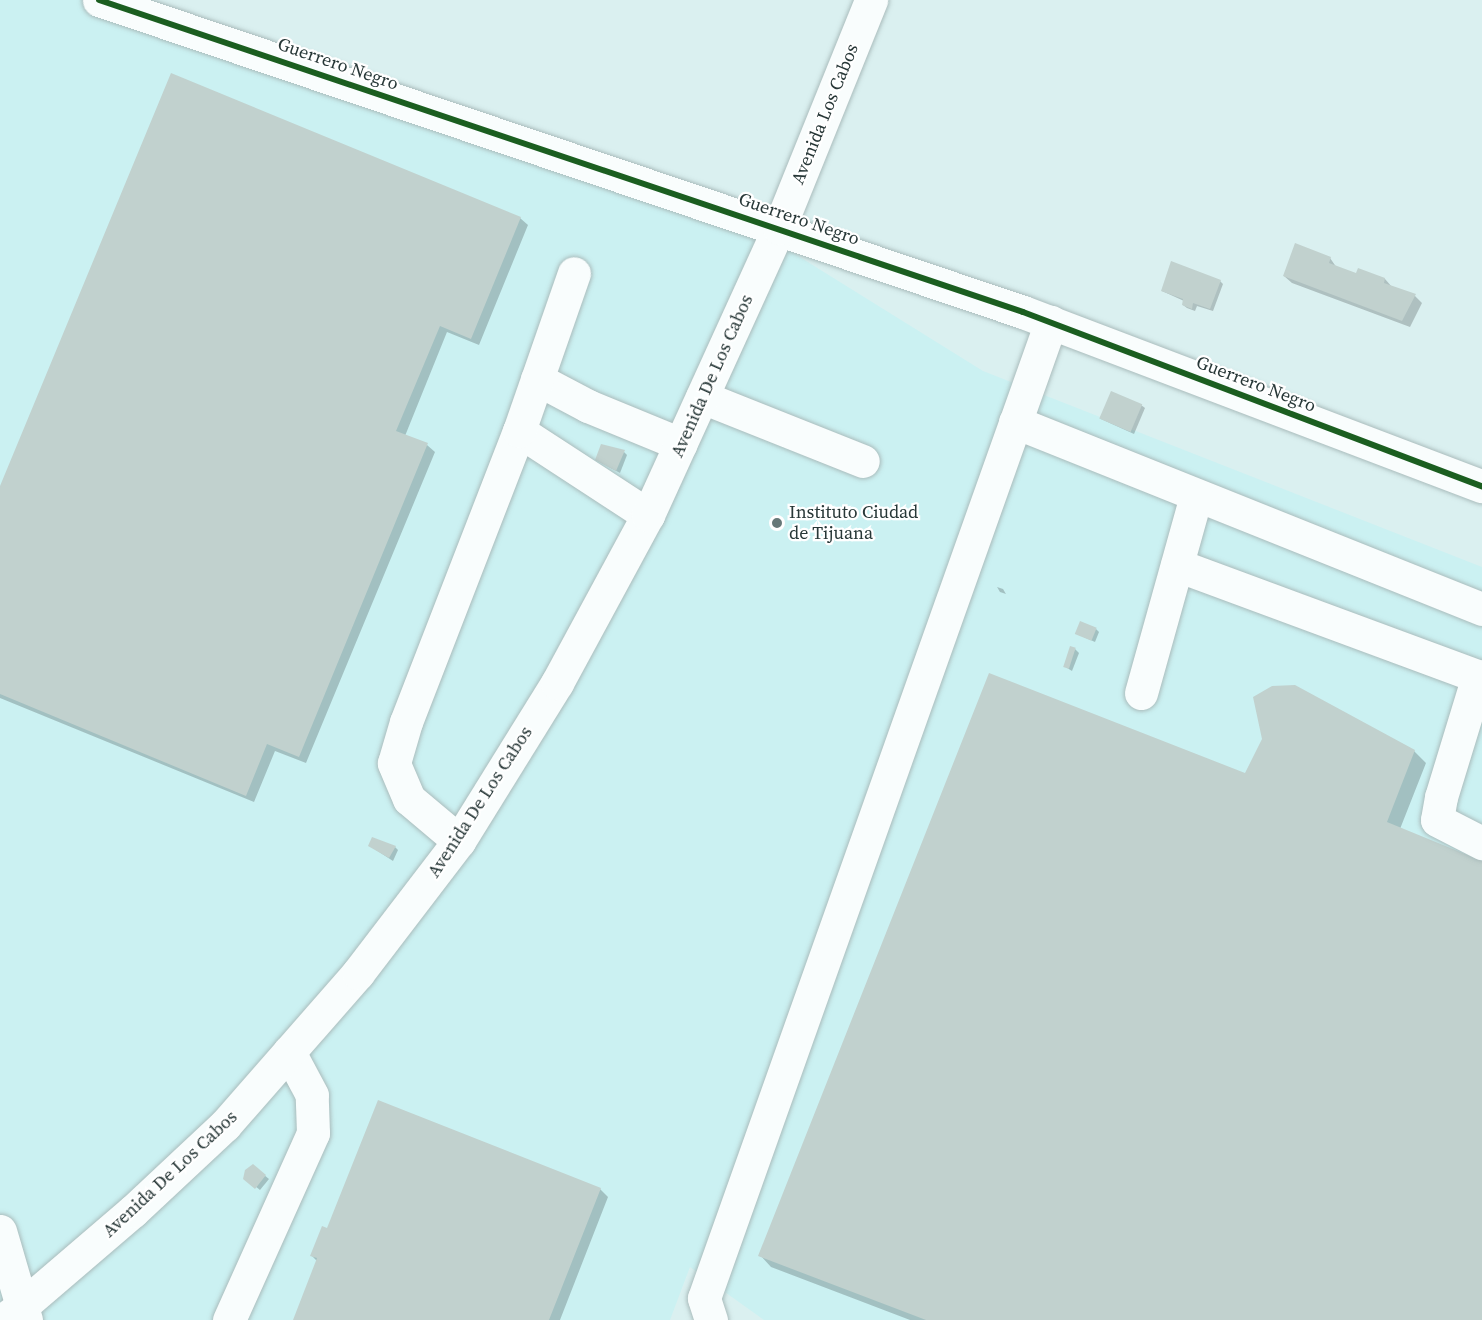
<!DOCTYPE html>
<style>
body{margin:0}
#map{position:relative;width:1482px;height:1320px;overflow:hidden;background:#daf0f0;font-family:"Source Serif 4",serif}
div>[style]{position:absolute}
[style*='--x']{left:calc(var(--x)*1px);top:calc(var(--y)*1px);width:calc(var(--w)*1px);rotate:calc(var(--a)*1deg)}
.built>*{inset:0;background:#cbf1f2}
.shadow>*{inset:0;background:#0003}
.building>*{inset:0;background:#c1d1ce;transform-origin:0 0}
.roads{filter:drop-shadow(0 0 2px #aabcbc) drop-shadow(0 0 2px #aabcbc)}
.minor>*{height:33px;margin:-16.5px;padding:0 16.5px;transform-origin:16.5px;border-radius:16.5px;background:#f9fdfd}
.major>*{height:33px;margin:-16.5px;padding:0 16.5px;transform-origin:16.5px;border-radius:16.5px;background:#f9fdfd}
.cycleway>*{height:6px;margin:-3px;padding:0 3px;transform-origin:3px;border-radius:3px;background:#1b5e20}
.dots>*{width:16px;height:16px;translate:-50% -50%;box-sizing:border-box;border:3px solid #fff;border-radius:50%}
span{translate:-50% -50%;white-space:nowrap;text-align:center;line-height:1.15;-webkit-text-stroke:4.5px #fff;paint-order:stroke}
.street-label{font-size:18px;color:#273737}
.poi-label{font-size:18px;color:#273737}
.left{translate:0 -50%;text-align:left}
</style>
<div id="map">
<div class="built">
<div style="clip-path:polygon(0 0,140px 0,774px 241px,983px 371px,1482px 567px,1482px 1320px,764px 1320px,690px 1267px,670px 1320px,0 1320px)"></div>
</div>
<div class="shadow">
<div style="clip-path:polygon(520px 218px,528px 225px,479px 345px,447px 332px,405px 436px,427px 445px,435px 452px,306px 763px,275px 751px,254px 802px,0 698px,0 490px)"></div>
<div style="clip-path:polygon(1330px 258px,1337px 268px,1357px 275px,1385px 279px,1392px 287px,1415px 296px,1422px 303px,1410px 327px,1292px 283px,1284px 276px)"></div>
<div style="clip-path:polygon(1220px 281px,1223px 284px,1213px 311px,1197px 306px,1195px 311px,1187px 308px,1183px 305px,1184px 301px,1162px 291px)"></div>
<div style="clip-path:polygon(1141px 405px,1145px 408px,1134px 434px,1101px 419px)"></div>
<div style="clip-path:polygon(624px 452px,627px 455px,620px 473px,596px 460px)"></div>
<div style="clip-path:polygon(997px 587px,1003px 589px,1006px 594px,1000px 592px)"></div>
<div style="clip-path:polygon(1096px 629px,1099px 632px,1095px 642px,1077px 634px)"></div>
<div style="clip-path:polygon(1075px 649px,1079px 653px,1072px 671px,1064px 666px)"></div>
<div style="clip-path:polygon(1414px 751px,1426px 763px,1400px 829px,1482px 863px,1482px 1320px,910px 1320px,771px 1267px,760px 1255px,1246px 775px)"></div>
<div style="clip-path:polygon(370px 846px,395px 847px,398px 850px,393px 861px)"></div>
<div style="clip-path:polygon(253px 1166px,269px 1179px,260px 1190px,246px 1179px)"></div>
<div style="clip-path:polygon(600px 1189px,608px 1197px,560px 1320px,294px 1320px,317px 1261px,312px 1256px,328px 1230px)"></div>
</div>
<div class="building">
<div style="clip-path:polygon(171px 73px,521px 217px,471px 339px,440px 326px,396px 431px,428px 443px,299px 757px,267px 744px,246px 796px,0 694px,0 486px)"></div>
<div style="clip-path:polygon(1295px 243px,1331px 257px,1329px 263px,1356px 273px,1358px 268px,1385px 278px,1384px 283px,1416px 294px,1402px 321px,1283px 276px)"></div>
<div style="clip-path:polygon(1171px 261px,1221px 280px,1210px 309px,1193px 303px,1192px 309px,1182px 305px,1183px 299px,1161px 291px)"></div>
<div style="left:1111px;top:391px;width:34px;height:30px;rotate:23deg"></div>
<div style="clip-path:polygon(601px 444px,625px 450px,616px 471px,595px 460px)"></div>
<div style="left:1080px;top:621px;width:18px;height:14px;rotate:22deg"></div>
<div style="left:1070px;top:646px;width:6px;height:22px;rotate:18deg"></div>
<div style="clip-path:polygon(989px 673px,1245px 773px,1262px 739px,1253px 697px,1272px 686px,1295px 685px,1415px 750px,1387px 822px,1482px 861px,1482px 1320px,926px 1320px,758px 1256px)"></div>
<div style="clip-path:polygon(372px 837px,396px 846px,389px 858px,368px 846px)"></div>
<div style="clip-path:polygon(378px 1100px,601px 1188px,549px 1320px,293px 1320px,317px 1258px,310px 1256px,322px 1226px,327px 1228px)"></div>
<div style="clip-path:polygon(253px 1164px,266px 1175px,255px 1189px,243px 1179px,245px 1170px)"></div>
</div>
<div class="roads">
<div class="minor">
<div style="--x:99;--y:0;--w:975;--a:18.66"></div>
<div style="--x:1023;--y:312;--w:491;--a:20.8"></div>
<div style="--x:537;--y:379;--w:58;--a:27.9"></div>
<div style="--x:588;--y:406;--w:100;--a:22.4"></div>
<div style="--x:702;--y:397;--w:173;--a:21.7"></div>
<div style="--x:1015;--y:422;--w:503;--a:21.82"></div>
<div style="--x:519;--y:431;--w:154;--a:33.1"></div>
<div style="--x:1177;--y:565;--w:325;--a:20.3"></div>
<div style="--x:1478;--y:676;--w:127;--a:107"></div>
<div style="--x:1441;--y:797;--w:23;--a:100"></div>
<div style="--x:1437;--y:820;--w:51;--a:27.1"></div>
<div style="--x:1141;--y:693;--w:205;--a:-74.4"></div>
<div style="--x:459;--y:841;--w:65;--a:-140"></div>
<div style="--x:409;--y:799;--w:39;--a:-113"></div>
<div style="--x:394;--y:763;--w:43;--a:-73.7"></div>
<div style="--x:406;--y:722;--w:312;--a:-68.8"></div>
<div style="--x:519;--y:431;--w:167;--a:-70.8"></div>
<div style="--x:3;--y:1320;--w:24;--a:-36"></div>
<div style="--x:229;--y:1320;--w:205;--a:-65.8"></div>
<div style="--x:313;--y:1133;--w:38;--a:-92"></div>
<div style="--x:312;--y:1095;--w:49;--a:-118.1"></div>
<div style="--x:711;--y:1320;--w:23;--a:-108"></div>
<div style="--x:704;--y:1298;--w:1036;--a:-70.43"></div>
</div>
<div class="major">
<div style="--x:0;--y:1231;--w:93;--a:73.7"></div>
<div style="--x:22;--y:1306;--w:146;--a:-40.6"></div>
<div style="--x:133;--y:1211;--w:126;--a:-43.1"></div>
<div style="--x:225;--y:1125;--w:202;--a:-48.8"></div>
<div style="--x:358;--y:973;--w:166;--a:-52.6"></div>
<div style="--x:459;--y:841;--w:186;--a:-58.2"></div>
<div style="--x:557;--y:683;--w:191;--a:-61.6"></div>
<div style="--x:648;--y:515;--w:315;--a:-65.5"></div>
<div style="--x:779;--y:228;--w:246;--a:-68"></div>
</div>
</div>
<div class="cycleway">
<div style="--x:99;--y:0;--w:975;--a:18.66"></div>
<div style="--x:1023;--y:312;--w:491;--a:20.8"></div>
</div>
<div class="dots">
<div style="left:777px;top:523px;background:#667878"></div>
</div>
<div class="street-label">
<span style="left:338px;top:64px;rotate:19deg">Guerrero Negro</span>
<span style="left:825px;top:114px;rotate:-68deg">Avenida Los Cabos</span>
<span style="left:799px;top:219px;rotate:19deg">Guerrero Negro</span>
<span style="left:712px;top:376px;rotate:-66deg">Avenida De Los Cabos</span>
<span style="left:1256px;top:384px;rotate:21deg">Guerrero Negro</span>
<span style="left:480px;top:802px;rotate:-57deg">Avenida De Los Cabos</span>
<span style="left:170px;top:1174px;rotate:-43deg">Avenida De Los Cabos</span>
</div>
<div class="poi-label">
<span class="left" style="left:789px;top:523px">Instituto Ciudad<br>de Tijuana</span>
</div>
</div>
